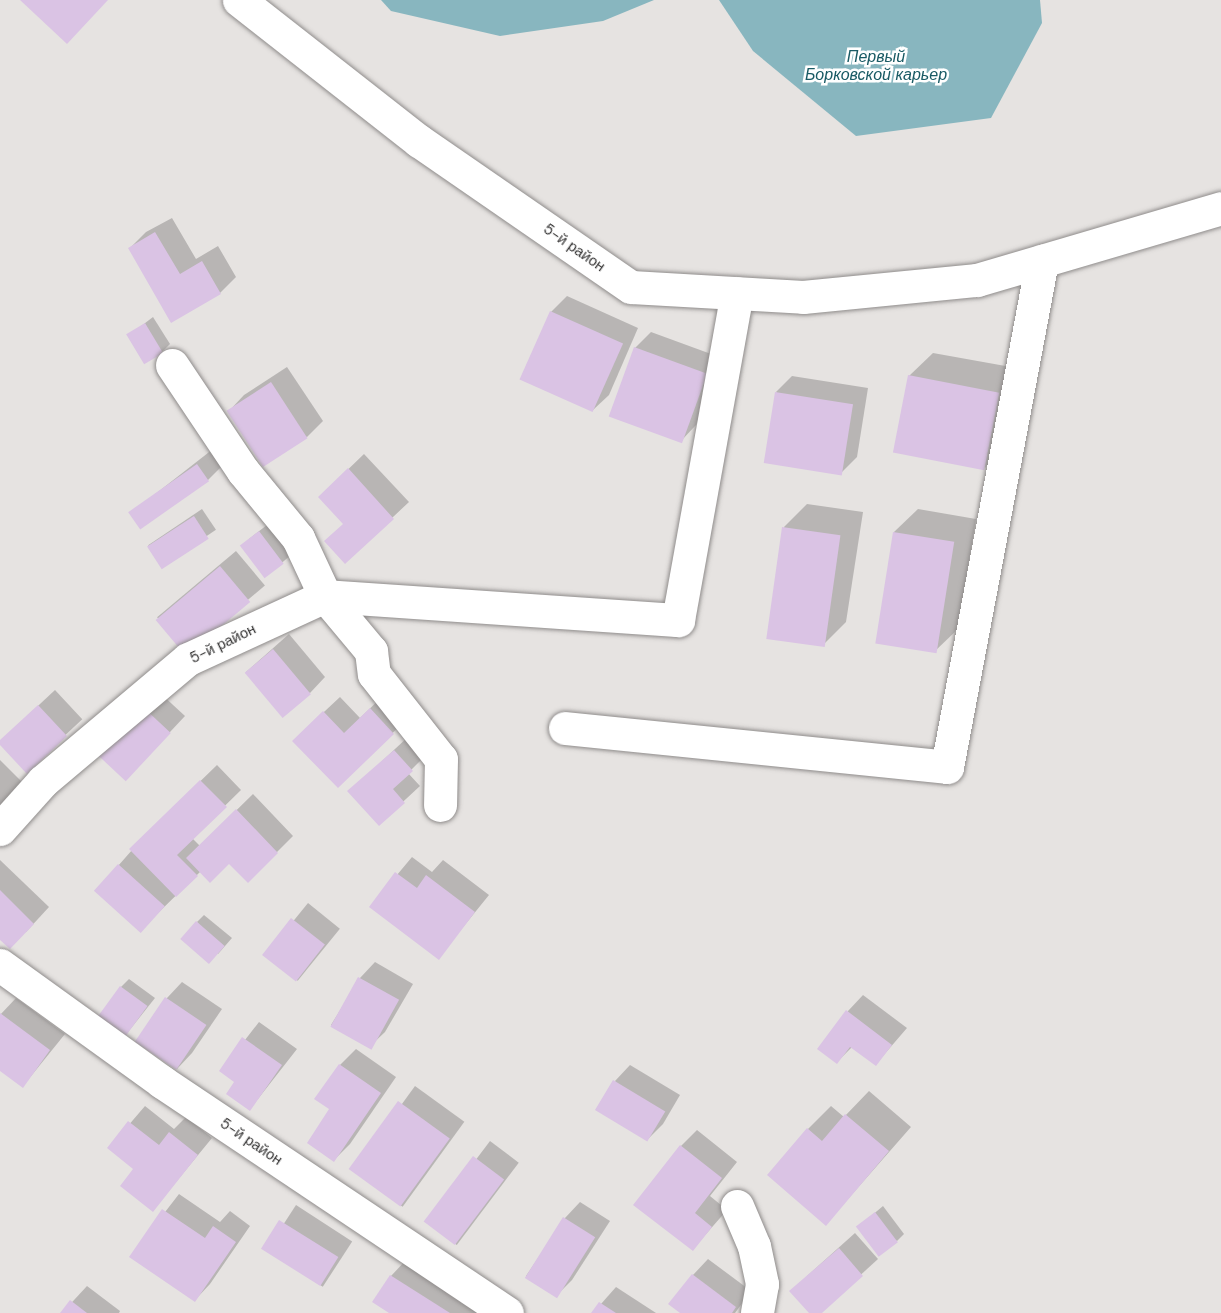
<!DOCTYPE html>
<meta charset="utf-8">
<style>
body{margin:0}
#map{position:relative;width:1221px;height:1313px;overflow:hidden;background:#e6e3e1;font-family:"DM Sans",sans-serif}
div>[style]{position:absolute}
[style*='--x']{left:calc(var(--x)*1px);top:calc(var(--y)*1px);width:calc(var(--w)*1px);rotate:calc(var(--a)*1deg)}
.water>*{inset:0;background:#88b6bf}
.shadow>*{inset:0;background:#0003;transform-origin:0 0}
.building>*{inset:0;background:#dac3e4;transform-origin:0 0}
.roads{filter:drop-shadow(0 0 2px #8f8c8b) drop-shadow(0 0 2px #8f8c8b)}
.minor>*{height:33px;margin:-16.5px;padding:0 16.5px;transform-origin:16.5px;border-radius:16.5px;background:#fff}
span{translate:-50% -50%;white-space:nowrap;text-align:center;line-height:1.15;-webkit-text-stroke:5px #fff;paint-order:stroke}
.street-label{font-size:15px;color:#353434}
.water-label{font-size:16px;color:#195a64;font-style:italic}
</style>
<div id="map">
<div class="water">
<div style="clip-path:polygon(381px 0,654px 0,603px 21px,500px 36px,391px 11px)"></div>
<div style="clip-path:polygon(719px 0,1040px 0,1042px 23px,991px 118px,856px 136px,753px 51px)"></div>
</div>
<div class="shadow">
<div style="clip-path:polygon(172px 218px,196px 259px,218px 246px,236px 277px,220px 293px,172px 321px,130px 248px,146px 232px)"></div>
<div style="clip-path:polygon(567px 296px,638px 328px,609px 395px,593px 410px,551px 312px)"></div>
<div style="clip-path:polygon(153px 317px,170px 344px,162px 352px,128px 336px)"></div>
<div style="clip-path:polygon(651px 332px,722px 358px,696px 425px,681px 441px,635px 348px)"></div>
<div style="clip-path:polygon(933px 353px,1022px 369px,1008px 445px,985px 468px,909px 376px)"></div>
<div style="clip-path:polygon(287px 367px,323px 421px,307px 437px,229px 411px,244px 395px)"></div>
<div style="clip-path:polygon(792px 376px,868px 388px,857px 457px,841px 473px,776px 392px)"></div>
<div style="clip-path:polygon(213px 449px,224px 464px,208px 480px,131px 513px)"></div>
<div style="clip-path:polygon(364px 454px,409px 502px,345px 562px,344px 524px,336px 481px)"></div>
<div style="clip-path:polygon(807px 504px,863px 512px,846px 622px,823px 645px,784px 527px)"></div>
<div style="left:202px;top:509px;width:25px;height:65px;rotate:56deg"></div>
<div style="clip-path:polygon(918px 509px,976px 519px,958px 629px,934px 652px,894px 532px)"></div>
<div style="clip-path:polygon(267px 525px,291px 555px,265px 577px,249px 539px)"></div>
<div style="left:236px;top:551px;width:45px;height:103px;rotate:50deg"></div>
<div style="clip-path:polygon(289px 634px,325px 677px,310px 693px,246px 672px)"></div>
<div style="left:55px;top:690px;width:40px;height:76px;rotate:47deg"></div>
<div style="clip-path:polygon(159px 692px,185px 716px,140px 764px,99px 755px)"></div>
<div style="clip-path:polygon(386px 693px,409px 717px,338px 786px,310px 725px,340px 697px,360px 718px)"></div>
<div style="clip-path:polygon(410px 735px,427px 754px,408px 773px,420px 786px,379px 824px,350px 791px)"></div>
<div style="clip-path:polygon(0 760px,28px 788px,0 816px)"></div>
<div style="clip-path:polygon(217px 765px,241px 790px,192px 838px,200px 846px,253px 794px,293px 836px,248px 881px,229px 862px,201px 871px,156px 915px,96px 891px,147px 833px)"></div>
<div style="clip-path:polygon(412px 857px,432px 872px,443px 860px,489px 895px,438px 958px,371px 906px)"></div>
<div style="clip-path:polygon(0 860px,49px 907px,26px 932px,0 938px)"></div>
<div style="left:308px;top:903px;width:41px;height:67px;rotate:39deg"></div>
<div style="clip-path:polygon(204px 915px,232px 938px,218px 954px,197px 922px)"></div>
<div style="clip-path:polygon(375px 962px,413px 984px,385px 1032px,369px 1047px,331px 1025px,360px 978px)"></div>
<div style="clip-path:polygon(129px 979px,155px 998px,124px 1037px,121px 987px)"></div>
<div style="clip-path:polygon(182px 982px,222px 1009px,192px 1053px,177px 1069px,137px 1042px,167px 998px)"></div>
<div style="clip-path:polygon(863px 995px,907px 1028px,876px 1064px,852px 1047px,837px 1062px,848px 1011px)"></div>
<div style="clip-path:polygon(16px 998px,65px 1034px,23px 1086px,0 1069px,0 1015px)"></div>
<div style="clip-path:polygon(259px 1022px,297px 1049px,250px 1109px,236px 1082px,221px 1071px)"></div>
<div style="clip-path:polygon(356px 1049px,396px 1077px,350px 1144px,334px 1160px,331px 1109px,340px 1065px)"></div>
<div style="clip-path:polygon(630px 1065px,680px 1095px,663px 1124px,648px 1139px,615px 1081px)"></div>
<div style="left:415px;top:1086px;width:61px;height:105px;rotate:36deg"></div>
<div style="clip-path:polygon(869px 1091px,911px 1127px,826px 1224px,808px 1129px,831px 1106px,844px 1117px)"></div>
<div style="clip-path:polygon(145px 1106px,174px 1129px,186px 1117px,212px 1138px,153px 1210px,135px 1169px,109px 1148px)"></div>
<div style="clip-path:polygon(697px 1130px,737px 1162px,710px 1196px,727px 1210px,693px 1249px,681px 1146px)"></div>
<div style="left:490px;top:1141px;width:36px;height:103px;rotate:37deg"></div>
<div style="clip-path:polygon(179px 1194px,220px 1222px,230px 1211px,250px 1226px,210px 1284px,195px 1300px,131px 1256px)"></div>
<div style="clip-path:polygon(580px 1202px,610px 1221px,572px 1280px,556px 1296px,526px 1276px,565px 1218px)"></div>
<div style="left:296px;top:1205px;width:67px;height:54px;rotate:33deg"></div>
<div style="clip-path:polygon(883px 1206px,904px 1234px,897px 1241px,858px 1227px)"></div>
<div style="clip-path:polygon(855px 1233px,878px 1259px,819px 1313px,811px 1313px,807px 1276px)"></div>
<div style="clip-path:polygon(708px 1259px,751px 1291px,735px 1313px,682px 1313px,693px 1275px)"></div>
<div style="clip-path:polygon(406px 1260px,490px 1313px,392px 1313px,391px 1276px)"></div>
<div style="clip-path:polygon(87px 1286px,120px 1311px,119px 1313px,62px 1313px)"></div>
<div style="clip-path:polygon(616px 1287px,656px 1313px,593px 1313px)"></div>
</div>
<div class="building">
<div style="clip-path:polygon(20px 0,108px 0,67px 44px)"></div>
<div style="clip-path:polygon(155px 232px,180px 274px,202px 261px,221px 294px,171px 323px,128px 248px)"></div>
<div style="left:550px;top:311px;width:80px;height:75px;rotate:24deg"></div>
<div style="left:145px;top:323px;width:35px;height:22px;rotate:59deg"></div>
<div style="left:634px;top:347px;width:78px;height:74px;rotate:20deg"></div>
<div style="left:908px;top:375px;width:93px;height:79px;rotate:11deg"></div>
<div style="left:271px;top:382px;width:67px;height:53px;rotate:57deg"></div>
<div style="left:775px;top:392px;width:79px;height:72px;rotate:9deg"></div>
<div style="left:197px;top:464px;width:21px;height:84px;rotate:55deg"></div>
<div style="clip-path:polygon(348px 468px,394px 519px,345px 564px,324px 541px,343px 524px,318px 497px)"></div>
<div style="left:194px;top:516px;width:27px;height:56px;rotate:57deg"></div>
<div style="left:782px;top:527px;width:59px;height:113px;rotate:8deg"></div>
<div style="left:259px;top:531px;width:41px;height:24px;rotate:53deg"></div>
<div style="left:893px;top:532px;width:62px;height:113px;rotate:9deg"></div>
<div style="left:220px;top:566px;width:47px;height:84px;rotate:50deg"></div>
<div style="left:273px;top:649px;width:59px;height:37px;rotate:50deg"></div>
<div style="clip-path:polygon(38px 705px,67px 736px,27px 774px,0 745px,0 740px)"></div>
<div style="left:143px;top:707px;width:38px;height:66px;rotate:43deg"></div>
<div style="clip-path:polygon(370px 708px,394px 734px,338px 788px,292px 741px,323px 711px,344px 733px)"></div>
<div style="clip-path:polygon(394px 750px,413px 771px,393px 789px,405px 803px,379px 826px,347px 791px)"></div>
<div style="clip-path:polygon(200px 780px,227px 807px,177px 855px,198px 876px,176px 897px,129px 849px)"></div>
<div style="clip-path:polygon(236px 809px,278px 853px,248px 883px,229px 864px,210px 883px,186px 858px)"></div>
<div style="left:118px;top:864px;width:63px;height:36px;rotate:42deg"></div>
<div style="clip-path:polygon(395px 872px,417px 888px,426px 875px,475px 912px,439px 960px,369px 907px)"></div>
<div style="clip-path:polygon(0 890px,34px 924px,10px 949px,0 940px)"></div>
<div style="left:291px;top:918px;width:43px;height:47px;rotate:38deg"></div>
<div style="left:196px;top:921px;width:38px;height:24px;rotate:41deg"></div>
<div style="left:358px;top:977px;width:47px;height:57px;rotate:29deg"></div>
<div style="left:120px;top:986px;width:34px;height:41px;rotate:36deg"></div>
<div style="left:165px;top:997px;width:50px;height:54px;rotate:34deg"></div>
<div style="clip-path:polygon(846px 1010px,892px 1045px,876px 1066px,850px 1047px,837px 1064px,817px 1049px)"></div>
<div style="clip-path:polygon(0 1013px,50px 1050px,23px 1088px,0 1071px)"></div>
<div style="clip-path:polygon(242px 1037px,282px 1065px,250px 1111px,226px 1094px,234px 1082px,219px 1071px)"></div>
<div style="clip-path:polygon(339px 1064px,381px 1093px,334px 1162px,307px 1143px,329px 1109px,314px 1099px)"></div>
<div style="left:613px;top:1080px;width:61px;height:35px;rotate:31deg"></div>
<div style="left:398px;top:1101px;width:64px;height:84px;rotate:36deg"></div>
<div style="clip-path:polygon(845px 1114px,889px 1151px,826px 1226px,767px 1175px,807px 1128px,822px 1141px)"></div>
<div style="clip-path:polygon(128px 1121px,159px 1145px,169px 1132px,198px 1155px,153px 1212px,120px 1186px,133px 1169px,107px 1148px)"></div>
<div style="clip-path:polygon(680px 1145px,722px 1178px,695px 1213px,712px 1227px,693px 1251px,633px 1205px)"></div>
<div style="left:473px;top:1156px;width:39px;height:82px;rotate:37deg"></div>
<div style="clip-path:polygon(162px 1209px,205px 1238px,213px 1226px,236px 1242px,195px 1302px,129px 1257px)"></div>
<div style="left:875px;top:1212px;width:38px;height:24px;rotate:53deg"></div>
<div style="left:563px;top:1217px;width:38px;height:72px;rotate:32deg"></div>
<div style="left:279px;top:1220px;width:70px;height:34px;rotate:32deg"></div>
<div style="clip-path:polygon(839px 1248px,863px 1276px,822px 1313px,809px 1313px,789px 1291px)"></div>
<div style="clip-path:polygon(692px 1274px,736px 1307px,732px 1313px,680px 1313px,668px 1304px)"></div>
<div style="clip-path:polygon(390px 1275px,450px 1313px,389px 1313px,372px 1302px)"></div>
<div style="clip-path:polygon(70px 1300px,87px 1313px,60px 1313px)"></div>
<div style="clip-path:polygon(599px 1302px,616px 1313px,591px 1313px)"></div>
</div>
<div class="roads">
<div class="minor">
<div style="--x:239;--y:0;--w:229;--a:38.1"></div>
<div style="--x:419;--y:141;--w:257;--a:34.6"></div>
<div style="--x:631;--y:287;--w:172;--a:3.3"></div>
<div style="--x:803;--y:297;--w:175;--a:-5.6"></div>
<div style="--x:977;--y:280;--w:254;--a:-16.4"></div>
<div style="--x:172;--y:365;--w:128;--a:56.2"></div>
<div style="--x:243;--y:471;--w:87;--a:50.6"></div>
<div style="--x:298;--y:538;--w:64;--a:65"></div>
<div style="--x:325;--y:596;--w:72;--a:50.1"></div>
<div style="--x:371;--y:651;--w:23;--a:83"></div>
<div style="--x:374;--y:674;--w:108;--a:51.8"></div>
<div style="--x:441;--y:759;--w:46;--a:91.2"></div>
<div style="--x:565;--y:728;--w:384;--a:5.8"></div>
<div style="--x:947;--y:767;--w:515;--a:-79.37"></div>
<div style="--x:0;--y:829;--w:64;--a:-48.1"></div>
<div style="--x:43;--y:781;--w:189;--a:-40.1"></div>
<div style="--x:188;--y:659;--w:151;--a:-24.7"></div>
<div style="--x:325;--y:596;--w:354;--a:3.9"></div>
<div style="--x:678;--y:620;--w:332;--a:-79.8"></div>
<div style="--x:0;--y:965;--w:200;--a:35.8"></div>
<div style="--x:162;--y:1082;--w:415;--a:33.8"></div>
<div style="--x:737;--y:1206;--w:43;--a:67"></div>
<div style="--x:754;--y:1246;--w:39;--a:78"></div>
<div style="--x:762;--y:1284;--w:29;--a:100"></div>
</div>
</div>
<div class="street-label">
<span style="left:574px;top:248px;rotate:35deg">5-й район</span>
<span style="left:223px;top:644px;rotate:-26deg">5-й район</span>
<span style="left:251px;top:1142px;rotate:34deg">5-й район</span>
</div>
<div class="water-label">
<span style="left:876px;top:66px">Первый<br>Борковской карьер</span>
</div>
</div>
